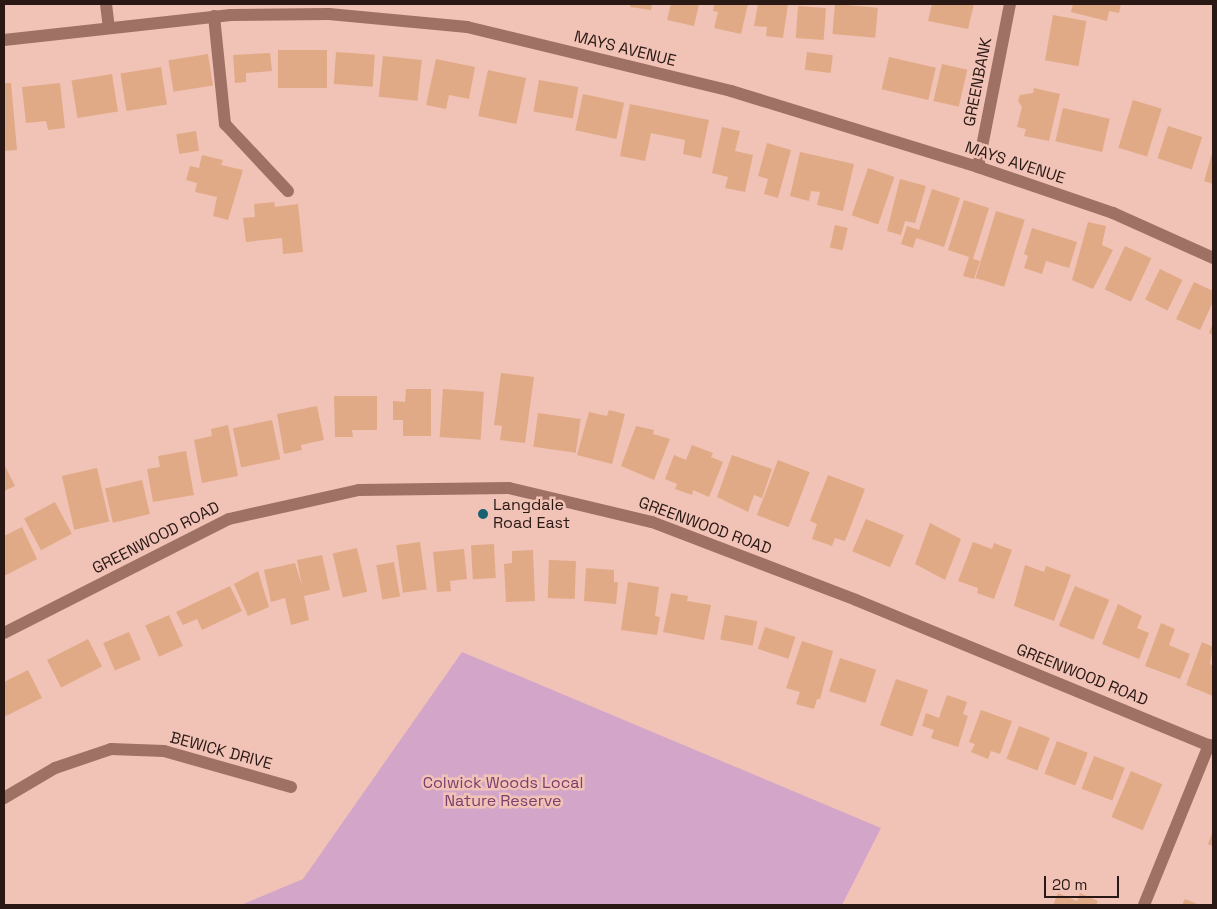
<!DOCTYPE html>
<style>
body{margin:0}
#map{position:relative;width:1217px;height:909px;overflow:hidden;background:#f1c2b6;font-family:"Space Grotesk",sans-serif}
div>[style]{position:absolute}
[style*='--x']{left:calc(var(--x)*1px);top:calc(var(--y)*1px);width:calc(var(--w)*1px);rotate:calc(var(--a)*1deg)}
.green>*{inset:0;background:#d3a6c9}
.building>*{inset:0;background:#e1aa86;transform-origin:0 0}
.minor>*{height:12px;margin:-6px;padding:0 6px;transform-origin:6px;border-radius:6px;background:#9f7064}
.dots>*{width:14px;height:14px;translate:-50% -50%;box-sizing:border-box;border:2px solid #f1c2b6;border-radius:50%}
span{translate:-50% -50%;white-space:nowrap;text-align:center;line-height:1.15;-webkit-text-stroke:5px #f1c2b6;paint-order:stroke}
.street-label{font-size:16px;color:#291814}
.poi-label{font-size:16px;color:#291814}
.left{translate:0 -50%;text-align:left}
.park-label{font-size:16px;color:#7c3d70}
.frame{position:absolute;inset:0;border:5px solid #291814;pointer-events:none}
.scale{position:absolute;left:1044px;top:876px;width:75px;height:22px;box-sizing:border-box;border:2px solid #291814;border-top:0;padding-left:6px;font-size:15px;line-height:18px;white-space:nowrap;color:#291814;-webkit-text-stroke:4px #f1c2b6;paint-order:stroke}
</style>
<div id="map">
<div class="green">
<div style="clip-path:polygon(462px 652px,881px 828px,842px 905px,241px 905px,303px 879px)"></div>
</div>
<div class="building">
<div style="clip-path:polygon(630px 4px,659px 4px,652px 5px,651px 10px,630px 7px)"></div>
<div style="clip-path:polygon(671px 4px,699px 4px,694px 26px,667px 20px)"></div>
<div style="clip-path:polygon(714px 4px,748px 4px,741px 34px,714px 28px,718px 12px,713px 11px)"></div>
<div style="clip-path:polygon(758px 4px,788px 4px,783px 38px,766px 36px,767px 27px,754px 26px)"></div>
<div style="left:835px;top:4px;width:43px;height:30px;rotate:5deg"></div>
<div style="clip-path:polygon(932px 4px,974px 4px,968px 29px,928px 21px)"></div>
<div style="clip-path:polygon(1073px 4px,1121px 4px,1119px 13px,1109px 11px,1107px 21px,1071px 12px)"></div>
<div style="left:798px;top:6px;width:28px;height:32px;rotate:4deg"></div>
<div style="left:1053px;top:15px;width:34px;height:46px;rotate:10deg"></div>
<div style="left:278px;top:50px;width:49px;height:38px"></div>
<div style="left:336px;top:52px;width:39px;height:32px;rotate:4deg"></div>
<div style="left:807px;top:52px;width:26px;height:18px;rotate:7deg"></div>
<div style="clip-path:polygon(270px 53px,272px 71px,246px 73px,246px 82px,235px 83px,233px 55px)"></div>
<div style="left:208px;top:54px;width:32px;height:40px;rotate:81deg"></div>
<div style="left:383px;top:56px;width:39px;height:41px;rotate:6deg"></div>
<div style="left:889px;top:57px;width:48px;height:33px;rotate:13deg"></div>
<div style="clip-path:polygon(436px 59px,475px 67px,469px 99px,449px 95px,446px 109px,426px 105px)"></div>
<div style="left:942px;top:64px;width:26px;height:38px;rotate:13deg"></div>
<div style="left:161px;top:67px;width:38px;height:41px;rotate:81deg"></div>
<div style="left:488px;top:70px;width:39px;height:47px;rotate:12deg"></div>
<div style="left:112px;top:74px;width:38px;height:41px;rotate:81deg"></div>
<div style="left:539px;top:80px;width:40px;height:32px;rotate:10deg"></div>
<div style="clip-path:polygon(4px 83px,11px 83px,17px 150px,4px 151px)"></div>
<div style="clip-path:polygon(60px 83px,65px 128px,48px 130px,46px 121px,26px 123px,22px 87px)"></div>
<div style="clip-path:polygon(1034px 88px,1060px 94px,1049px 141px,1024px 136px,1026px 129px,1017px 127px,1022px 107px,1018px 101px,1020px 95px,1033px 93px)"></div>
<div style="left:583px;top:94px;width:42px;height:37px;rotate:12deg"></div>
<div style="left:1133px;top:100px;width:30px;height:50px;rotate:17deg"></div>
<div style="clip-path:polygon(630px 104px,709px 120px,701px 158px,683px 154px,685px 140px,651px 133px,645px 161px,620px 156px)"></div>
<div style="left:1063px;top:108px;width:48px;height:34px;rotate:13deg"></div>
<div style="left:1168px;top:126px;width:36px;height:34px;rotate:18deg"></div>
<div style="clip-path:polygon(722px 127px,740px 131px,735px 151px,753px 155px,745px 192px,725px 188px,728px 177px,712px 173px)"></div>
<div style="left:196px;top:131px;width:20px;height:20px;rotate:81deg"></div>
<div style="clip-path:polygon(767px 143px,791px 150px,778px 198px,764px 194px,768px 179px,758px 176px)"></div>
<div style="clip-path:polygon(1213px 150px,1213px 184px,1204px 181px)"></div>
<div style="clip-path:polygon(800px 152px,854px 164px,843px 211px,817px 205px,820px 192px,811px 191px,809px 201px,790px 196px)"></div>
<div style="clip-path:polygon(202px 155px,223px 160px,221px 165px,243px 170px,228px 220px,213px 216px,217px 197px,195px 192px,197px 183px,186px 180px,190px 166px,199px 168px)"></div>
<div style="left:868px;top:168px;width:28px;height:50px;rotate:19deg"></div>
<div style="clip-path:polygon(900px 179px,926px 186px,915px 223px,905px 221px,901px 235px,887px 231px)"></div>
<div style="clip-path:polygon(932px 189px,960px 198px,944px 247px,916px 238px,913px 248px,901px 244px,907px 226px,919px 230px)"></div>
<div style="clip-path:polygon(964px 200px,989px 208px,973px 259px,980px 261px,974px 279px,963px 276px,969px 257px,948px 250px)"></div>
<div style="clip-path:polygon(274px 202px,275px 207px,298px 204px,303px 252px,283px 254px,282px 238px,246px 242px,243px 218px,255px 217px,254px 204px)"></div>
<div style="left:996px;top:211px;width:30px;height:70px;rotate:17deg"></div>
<div style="clip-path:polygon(1088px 222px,1106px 226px,1102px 245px,1113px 250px,1093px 289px,1072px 280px)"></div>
<div style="left:835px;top:225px;width:13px;height:23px;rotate:13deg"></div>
<div style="clip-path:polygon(1032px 228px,1077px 242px,1069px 268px,1046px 261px,1042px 274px,1024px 268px,1028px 256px,1024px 254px)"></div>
<div style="left:1125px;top:246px;width:29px;height:48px;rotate:25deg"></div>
<div style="left:1160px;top:269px;width:25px;height:34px;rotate:26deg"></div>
<div style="clip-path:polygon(1194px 282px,1213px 291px,1213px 302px,1200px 330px,1176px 319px)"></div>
<div style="clip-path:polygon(1213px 323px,1213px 335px,1209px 333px)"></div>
<div style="clip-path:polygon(501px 373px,534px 377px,525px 443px,500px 440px,502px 426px,494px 425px)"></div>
<div style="clip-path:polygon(406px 389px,431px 389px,431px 436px,403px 436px,403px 420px,393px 420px,393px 401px,405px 402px)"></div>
<div style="left:443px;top:389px;width:41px;height:48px;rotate:4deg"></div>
<div style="clip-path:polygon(334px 396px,377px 396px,377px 430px,352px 430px,353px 437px,335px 437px)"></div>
<div style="clip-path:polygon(317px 406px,324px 440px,301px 445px,302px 450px,284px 454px,277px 414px)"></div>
<div style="clip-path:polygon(609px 410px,625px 414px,612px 464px,577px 455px,589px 412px,607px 416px)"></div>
<div style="left:538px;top:413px;width:43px;height:34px;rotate:8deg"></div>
<div style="left:272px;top:420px;width:40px;height:40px;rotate:78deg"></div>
<div style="clip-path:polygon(228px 425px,238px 476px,202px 483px,194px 440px,212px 436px,211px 429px)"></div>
<div style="clip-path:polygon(636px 426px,654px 430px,653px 434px,670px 439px,654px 480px,621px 466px)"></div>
<div style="clip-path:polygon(692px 445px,713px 453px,711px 457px,723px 462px,709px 497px,693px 490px,692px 495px,675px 489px,677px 484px,665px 479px,674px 455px,686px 460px)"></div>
<div style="clip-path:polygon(186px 451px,194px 495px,153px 502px,147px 469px,160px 467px,158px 456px)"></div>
<div style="clip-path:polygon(732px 455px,772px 469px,762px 498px,754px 495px,748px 512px,717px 497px)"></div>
<div style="left:778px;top:460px;width:34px;height:59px;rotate:21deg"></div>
<div style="clip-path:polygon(4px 464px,15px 486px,4px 491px)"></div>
<div style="left:97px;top:468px;width:55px;height:36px;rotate:77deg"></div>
<div style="clip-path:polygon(828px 475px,865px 489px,845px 541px,835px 538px,832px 546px,812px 539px,817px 524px,810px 521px)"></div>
<div style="left:142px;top:480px;width:35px;height:38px;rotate:77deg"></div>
<div style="left:55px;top:502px;width:36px;height:35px;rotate:62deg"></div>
<div style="left:866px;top:519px;width:41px;height:35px;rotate:23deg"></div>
<div style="clip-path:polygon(930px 523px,961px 539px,945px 580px,915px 564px)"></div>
<div style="clip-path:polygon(22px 527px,37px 559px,4px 576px,4px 536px)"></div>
<div style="left:420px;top:542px;width:48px;height:24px;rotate:82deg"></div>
<div style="clip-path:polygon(973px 542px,992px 549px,994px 543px,1012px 550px,994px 599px,977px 593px,978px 588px,958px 581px)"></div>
<div style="left:494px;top:544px;width:34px;height:23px;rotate:87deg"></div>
<div style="left:357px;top:548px;width:45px;height:25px;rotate:77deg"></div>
<div style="clip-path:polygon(464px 549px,467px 579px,450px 581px,451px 591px,437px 592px,433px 552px)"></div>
<div style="clip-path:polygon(533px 550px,535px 601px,506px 602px,504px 564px,512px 563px,512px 551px)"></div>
<div style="clip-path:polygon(322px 555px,330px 590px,304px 596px,309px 620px,291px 625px,285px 598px,271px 602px,264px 570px,295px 563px,302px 586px,297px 560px)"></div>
<div style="left:549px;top:560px;width:27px;height:38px;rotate:2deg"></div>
<div style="left:394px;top:562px;width:35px;height:18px;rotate:80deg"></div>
<div style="clip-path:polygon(1025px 565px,1044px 572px,1046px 566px,1071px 575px,1054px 621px,1014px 606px)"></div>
<div style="clip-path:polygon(586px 568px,614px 570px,614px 582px,618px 582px,616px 604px,584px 601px)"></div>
<div style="clip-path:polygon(258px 571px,269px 607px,248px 616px,234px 584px)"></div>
<div style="clip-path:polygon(628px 582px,659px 587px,655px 616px,660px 617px,657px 635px,621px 630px)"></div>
<div style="clip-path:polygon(230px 586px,242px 611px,202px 630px,197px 619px,183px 625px,176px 612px)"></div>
<div style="left:1075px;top:586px;width:37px;height:43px;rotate:22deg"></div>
<div style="clip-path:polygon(671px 593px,688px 596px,687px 601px,711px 605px,704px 640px,663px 632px)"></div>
<div style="clip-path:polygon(1118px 604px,1142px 616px,1137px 628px,1149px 633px,1139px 659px,1102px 644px)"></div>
<div style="left:169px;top:615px;width:34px;height:26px;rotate:66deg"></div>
<div style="left:725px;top:615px;width:33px;height:25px;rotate:11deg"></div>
<div style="clip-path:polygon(1161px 623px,1175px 629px,1169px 645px,1190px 654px,1180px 679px,1145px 666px)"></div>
<div style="left:765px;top:627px;width:32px;height:23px;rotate:18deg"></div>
<div style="left:129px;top:632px;width:30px;height:28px;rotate:67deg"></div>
<div style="left:88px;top:639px;width:31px;height:46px;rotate:63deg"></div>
<div style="clip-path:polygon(802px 641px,833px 651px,820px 699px,817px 699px,814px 709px,796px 704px,800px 692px,786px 688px)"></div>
<div style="clip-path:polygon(1202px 642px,1213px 647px,1210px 664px,1213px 666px,1213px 696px,1186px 685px)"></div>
<div style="left:840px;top:658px;width:38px;height:35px;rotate:18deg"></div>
<div style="clip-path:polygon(28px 670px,42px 698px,4px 717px,4px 682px)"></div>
<div style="left:896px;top:679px;width:34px;height:49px;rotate:19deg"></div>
<div style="clip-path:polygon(947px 695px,967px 702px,963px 714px,968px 716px,958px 747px,931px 738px,934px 730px,922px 726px,926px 713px,939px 718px)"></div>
<div style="clip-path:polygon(981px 710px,1012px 721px,1000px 754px,991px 751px,988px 759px,971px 752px,975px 744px,969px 742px)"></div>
<div style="left:1019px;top:726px;width:33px;height:35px;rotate:21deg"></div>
<div style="left:1057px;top:741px;width:33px;height:35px;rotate:21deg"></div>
<div style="left:1094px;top:756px;width:33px;height:35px;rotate:21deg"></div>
<div style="left:1131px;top:771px;width:34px;height:50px;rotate:23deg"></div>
<div style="clip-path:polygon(1213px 831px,1213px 846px,1208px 844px)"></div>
<div style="clip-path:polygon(1058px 893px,1077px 901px,1080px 893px,1098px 901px,1096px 905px,1053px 905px)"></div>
<div style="clip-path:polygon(1185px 899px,1200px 905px,1182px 905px)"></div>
</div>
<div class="minor">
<div style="--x:106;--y:4;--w:24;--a:83"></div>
<div style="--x:214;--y:16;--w:109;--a:84.2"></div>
<div style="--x:225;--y:124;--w:92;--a:46.8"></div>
<div style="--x:4;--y:40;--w:228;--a:-6.3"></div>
<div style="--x:231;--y:15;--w:98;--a:-0.6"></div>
<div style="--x:329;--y:14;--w:139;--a:5.4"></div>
<div style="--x:467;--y:27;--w:272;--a:13.6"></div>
<div style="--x:731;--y:91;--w:258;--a:17.1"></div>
<div style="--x:978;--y:167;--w:143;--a:18.8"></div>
<div style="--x:1113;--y:213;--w:110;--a:24.2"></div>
<div style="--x:978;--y:167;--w:166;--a:-78.9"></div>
<div style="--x:4;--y:633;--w:252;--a:-26.9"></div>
<div style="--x:229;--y:519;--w:133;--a:-12.6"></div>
<div style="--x:359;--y:490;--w:150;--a:-0.8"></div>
<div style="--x:509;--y:488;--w:147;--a:13.4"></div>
<div style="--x:652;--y:522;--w:218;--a:20.9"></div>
<div style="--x:856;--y:600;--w:386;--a:22.4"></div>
<div style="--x:4;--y:798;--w:59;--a:-30.5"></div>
<div style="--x:55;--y:768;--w:59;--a:-18.7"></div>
<div style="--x:111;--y:749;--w:53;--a:2.2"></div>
<div style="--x:164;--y:751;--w:132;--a:15.8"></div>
<div style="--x:1144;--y:905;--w:173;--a:-67.9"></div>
</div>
<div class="dots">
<div style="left:483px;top:514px;background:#186170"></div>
</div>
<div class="street-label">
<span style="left:625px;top:49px;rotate:14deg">MAYS AVENUE</span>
<span style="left:978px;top:82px;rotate:-79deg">GREENBANK</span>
<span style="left:1015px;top:163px;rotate:18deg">MAYS AVENUE</span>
<span style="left:705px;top:526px;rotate:20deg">GREENWOOD ROAD</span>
<span style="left:156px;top:538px;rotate:-27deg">GREENWOOD ROAD</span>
<span style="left:1082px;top:675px;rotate:22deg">GREENWOOD ROAD</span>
<span style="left:221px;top:751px;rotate:15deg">BEWICK DRIVE</span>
</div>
<div class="poi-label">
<span class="left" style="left:493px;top:514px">Langdale<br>Road East</span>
</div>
<div class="park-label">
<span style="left:503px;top:792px">Colwick Woods Local<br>Nature Reserve</span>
</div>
<div class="frame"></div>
<div class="scale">20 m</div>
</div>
